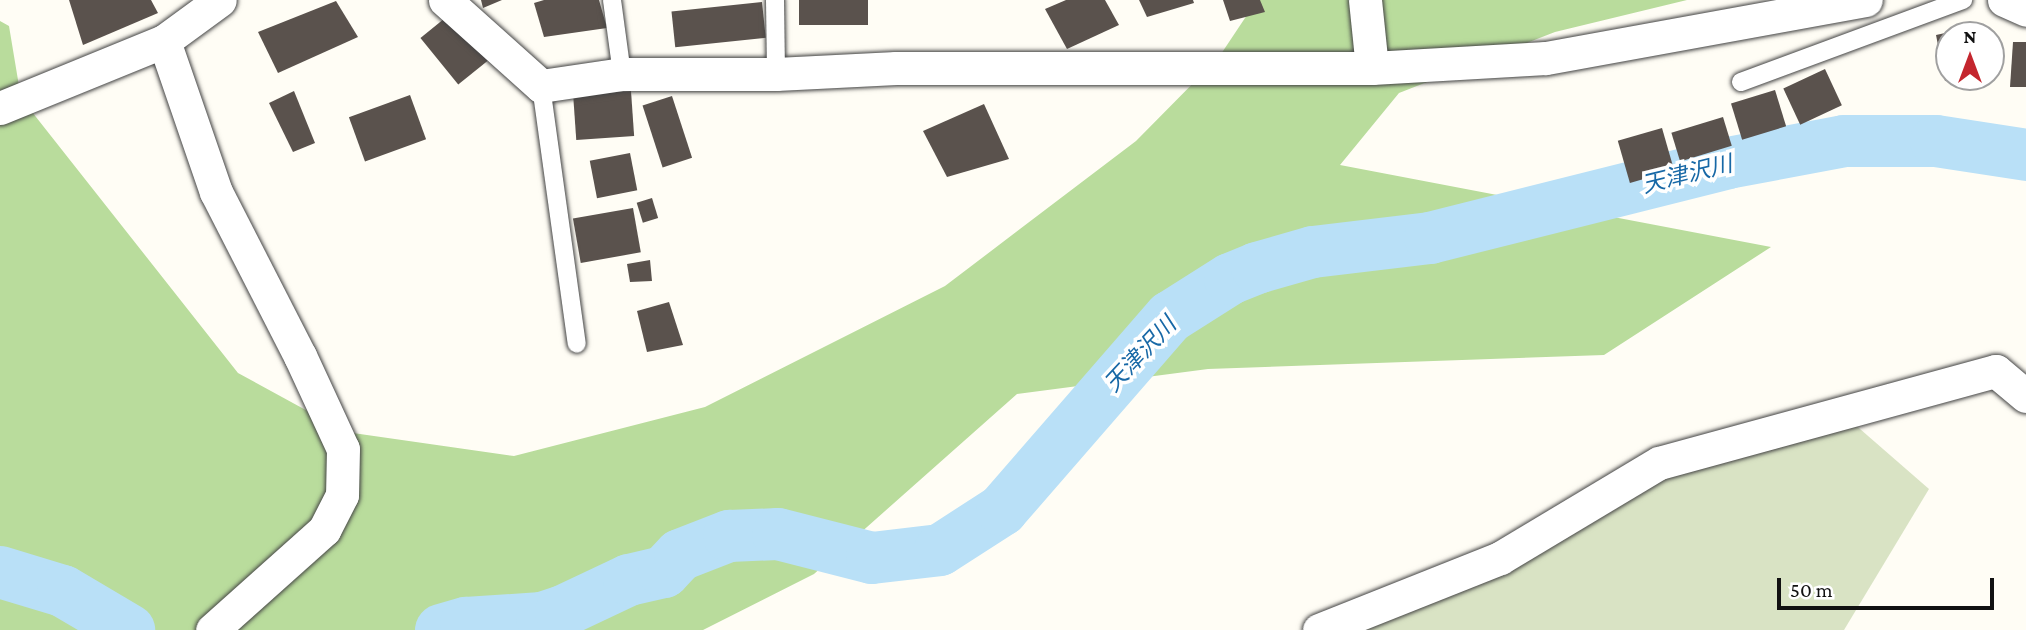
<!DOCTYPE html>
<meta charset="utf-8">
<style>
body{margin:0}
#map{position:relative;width:2026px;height:630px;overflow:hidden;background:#fffdf5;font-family:"Crimson Pro","Noto Sans JP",serif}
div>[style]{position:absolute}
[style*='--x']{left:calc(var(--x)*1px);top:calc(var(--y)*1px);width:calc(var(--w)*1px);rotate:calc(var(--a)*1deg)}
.forest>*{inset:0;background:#b9dc9c}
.cemetery>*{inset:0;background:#d9e3c4}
.river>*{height:52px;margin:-26px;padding:0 26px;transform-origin:26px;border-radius:26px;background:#b9e0f7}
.building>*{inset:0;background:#5a524d;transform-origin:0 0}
.roads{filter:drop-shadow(0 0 2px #444) drop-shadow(0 0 2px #444)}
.lane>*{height:18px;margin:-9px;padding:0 9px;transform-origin:9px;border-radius:9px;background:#fff}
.street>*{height:33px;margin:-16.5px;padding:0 16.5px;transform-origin:16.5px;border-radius:16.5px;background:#fff}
span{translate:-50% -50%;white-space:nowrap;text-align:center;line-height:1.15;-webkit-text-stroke:7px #fff;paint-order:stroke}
.water-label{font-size:23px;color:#1768a6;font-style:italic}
.north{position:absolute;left:1935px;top:21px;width:70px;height:70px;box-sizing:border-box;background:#fff;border:2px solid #a0a0a0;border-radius:50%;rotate:0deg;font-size:19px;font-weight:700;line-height:28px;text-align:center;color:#111}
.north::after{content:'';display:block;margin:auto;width:24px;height:32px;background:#c4262e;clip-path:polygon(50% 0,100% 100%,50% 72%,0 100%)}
.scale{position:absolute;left:1777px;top:578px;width:217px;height:32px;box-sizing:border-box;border:4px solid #111;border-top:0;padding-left:9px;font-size:21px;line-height:24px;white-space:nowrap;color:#111;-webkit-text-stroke:5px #fff;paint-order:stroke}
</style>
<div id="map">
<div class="forest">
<div style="clip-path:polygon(1257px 0,1687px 0,1555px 32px,1399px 93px,1340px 165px,1771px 247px,1604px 355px,1208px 369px,1017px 394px,814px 574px,703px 630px,0 630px,0 21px,9px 26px,21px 98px,238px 373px,346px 432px,514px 456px,705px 407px,945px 286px,1136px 141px,1219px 57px)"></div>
</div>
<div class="cemetery">
<div style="clip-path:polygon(1852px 422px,1929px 489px,1844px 630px,1347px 630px,1658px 477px)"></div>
</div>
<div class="river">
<div style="--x:0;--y:572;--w:66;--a:16.8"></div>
<div style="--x:63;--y:591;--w:77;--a:30.6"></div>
<div style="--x:441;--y:630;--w:26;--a:-16"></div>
<div style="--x:466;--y:623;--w:76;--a:-3.8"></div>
<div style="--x:542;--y:618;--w:20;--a:-18"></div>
<div style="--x:561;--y:612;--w:75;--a:-25.2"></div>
<div style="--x:629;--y:580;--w:36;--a:-13"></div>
<div style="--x:664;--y:572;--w:23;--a:-47"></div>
<div style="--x:680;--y:555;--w:53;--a:-21.2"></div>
<div style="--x:729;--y:536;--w:49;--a:-2.3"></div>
<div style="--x:778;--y:534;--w:97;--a:14.3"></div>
<div style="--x:872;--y:558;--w:68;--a:-6.7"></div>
<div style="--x:940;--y:550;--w:74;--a:-32.8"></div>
<div style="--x:1002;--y:510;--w:256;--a:-49"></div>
<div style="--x:1170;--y:317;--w:71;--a:-32.3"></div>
<div style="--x:1230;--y:279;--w:29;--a:-22"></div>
<div style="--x:1257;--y:268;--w:58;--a:-15.9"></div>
<div style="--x:1313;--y:252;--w:118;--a:-6.8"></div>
<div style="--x:1430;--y:238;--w:307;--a:-14.1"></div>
<div style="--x:1728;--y:163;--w:118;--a:-10.7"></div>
<div style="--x:1844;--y:141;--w:92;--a:0"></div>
<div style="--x:1936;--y:141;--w:91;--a:8.8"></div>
</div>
<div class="building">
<div style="clip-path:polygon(69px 0,151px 0,158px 13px,83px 45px)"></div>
<div style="clip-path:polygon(481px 0,502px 0,483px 8px)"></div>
<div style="clip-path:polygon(544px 0,599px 0,607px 28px,544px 37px,534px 3px)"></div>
<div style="left:799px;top:0;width:69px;height:25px"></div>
<div style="clip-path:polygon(1066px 0,1105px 0,1119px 25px,1067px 49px,1045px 9px)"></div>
<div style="clip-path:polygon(1139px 0,1193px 0,1194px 3px,1147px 17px)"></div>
<div style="clip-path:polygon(1223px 0,1260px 0,1265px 12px,1230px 21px)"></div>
<div style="clip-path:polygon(336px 1px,358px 37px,278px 73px,258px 32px)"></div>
<div style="left:762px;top:2px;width:36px;height:91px;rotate:84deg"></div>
<div style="left:450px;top:14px;width:60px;height:38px;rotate:51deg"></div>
<div style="clip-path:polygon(1982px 25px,1984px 35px,1949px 35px,1949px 77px,1959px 78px,1945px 81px,1936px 35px)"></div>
<div style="clip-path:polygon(2013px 42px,2026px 42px,2026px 87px,2010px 87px)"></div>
<div style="left:1825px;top:69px;width:40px;height:46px;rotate:65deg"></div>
<div style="left:1775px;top:90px;width:38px;height:46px;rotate:73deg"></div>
<div style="clip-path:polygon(294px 91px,315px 143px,293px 152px,269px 103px)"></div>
<div style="left:631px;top:91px;width:45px;height:58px;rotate:86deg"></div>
<div style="left:410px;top:95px;width:47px;height:65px;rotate:70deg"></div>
<div style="left:672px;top:96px;width:65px;height:31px;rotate:72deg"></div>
<div style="clip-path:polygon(984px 104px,1009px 159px,947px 177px,923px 131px)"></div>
<div style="left:1723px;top:117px;width:30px;height:54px;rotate:73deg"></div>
<div style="left:1662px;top:128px;width:44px;height:46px;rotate:74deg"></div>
<div style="left:630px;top:153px;width:38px;height:41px;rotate:79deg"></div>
<div style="left:652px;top:198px;width:21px;height:16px;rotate:73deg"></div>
<div style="left:633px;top:208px;width:45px;height:61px;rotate:80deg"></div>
<div style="clip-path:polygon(650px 260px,652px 281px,630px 282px,627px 264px)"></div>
<div style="clip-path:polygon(669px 302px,683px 345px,647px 352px,637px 311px)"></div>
</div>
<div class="roads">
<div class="lane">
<div style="--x:612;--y:0;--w:75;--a:82.3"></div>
<div style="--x:775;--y:0;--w:74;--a:89.2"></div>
<div style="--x:1741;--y:82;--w:237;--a:-20.3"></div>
<div style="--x:541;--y:86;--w:260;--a:82.1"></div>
</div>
<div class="street">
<div style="--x:445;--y:0;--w:129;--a:41.9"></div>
<div style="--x:541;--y:86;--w:82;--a:-8.4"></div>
<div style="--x:622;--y:74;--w:154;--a:0"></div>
<div style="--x:776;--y:74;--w:120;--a:-2.9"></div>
<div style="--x:896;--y:68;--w:476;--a:0"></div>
<div style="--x:1372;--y:68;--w:174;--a:-3.3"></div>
<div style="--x:1546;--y:58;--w:325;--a:-10.3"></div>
<div style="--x:1365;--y:0;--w:68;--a:84.1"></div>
<div style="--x:2004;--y:0;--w:24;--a:24"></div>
<div style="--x:164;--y:41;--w:160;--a:71"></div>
<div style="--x:216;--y:192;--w:184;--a:62.9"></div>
<div style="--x:300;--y:356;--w:102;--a:65.2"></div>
<div style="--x:343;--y:449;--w:46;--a:91.2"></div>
<div style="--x:342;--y:495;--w:39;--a:117"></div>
<div style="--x:324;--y:530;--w:150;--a:138.2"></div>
<div style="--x:0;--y:108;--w:177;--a:-22.2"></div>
<div style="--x:164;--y:41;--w:69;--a:-36.2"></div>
<div style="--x:1319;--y:630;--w:195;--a:-21.7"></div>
<div style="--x:1500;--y:558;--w:185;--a:-30.9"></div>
<div style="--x:1659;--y:463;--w:349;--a:-15.3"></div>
<div style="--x:1996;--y:371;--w:39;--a:40"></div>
</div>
</div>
<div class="water-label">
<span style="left:1687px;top:174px;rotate:-14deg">天津沢川</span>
<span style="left:1140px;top:354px;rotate:-47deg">天津沢川</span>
</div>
<div class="north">N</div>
<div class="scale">50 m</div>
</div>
